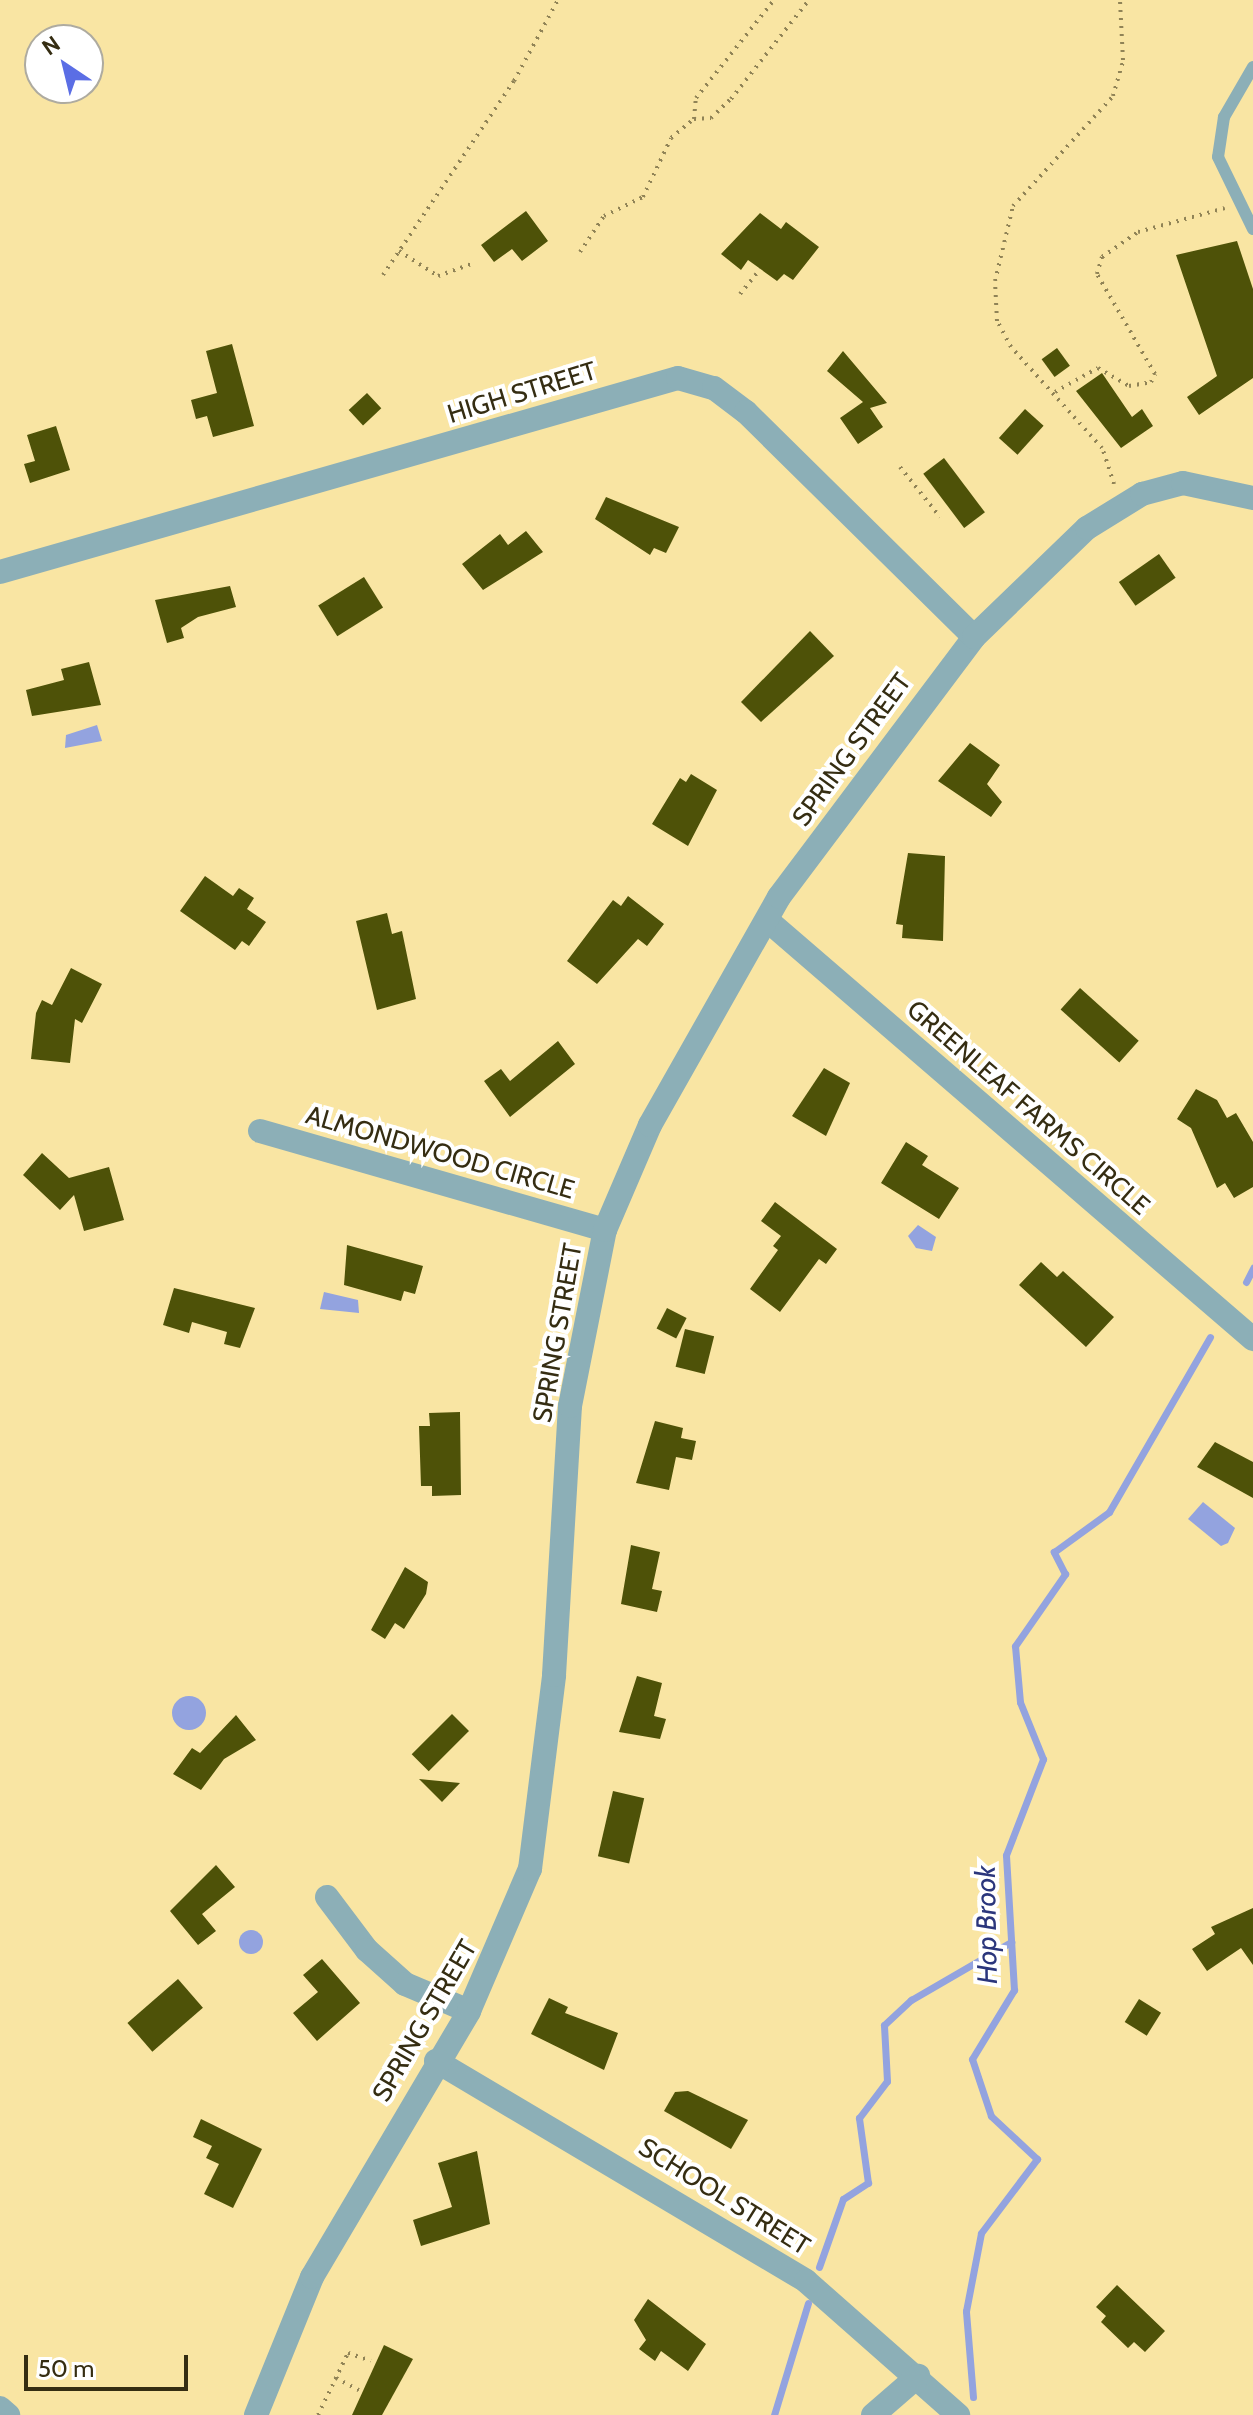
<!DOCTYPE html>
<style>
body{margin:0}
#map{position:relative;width:1253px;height:2415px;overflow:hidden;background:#f9e5a3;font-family:Cabin,sans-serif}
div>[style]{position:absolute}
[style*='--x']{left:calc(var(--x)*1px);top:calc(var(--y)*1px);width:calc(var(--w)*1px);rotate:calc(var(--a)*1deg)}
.water>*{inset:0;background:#93a3df}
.round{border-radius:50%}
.stream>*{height:7px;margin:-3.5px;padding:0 3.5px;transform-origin:3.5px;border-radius:3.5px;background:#93a3df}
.building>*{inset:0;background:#4e5208;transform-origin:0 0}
.path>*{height:4px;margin-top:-2px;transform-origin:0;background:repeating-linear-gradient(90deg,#908356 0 2px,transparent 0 8px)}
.service>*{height:12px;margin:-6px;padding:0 6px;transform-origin:6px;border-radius:6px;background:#8cafb7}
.minor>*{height:24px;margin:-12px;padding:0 12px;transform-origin:12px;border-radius:12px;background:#8cafb7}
.tertiary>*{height:24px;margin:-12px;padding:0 12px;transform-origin:12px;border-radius:12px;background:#8cafb7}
span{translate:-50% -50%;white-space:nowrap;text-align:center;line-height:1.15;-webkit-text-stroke:8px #fff;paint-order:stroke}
.street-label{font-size:26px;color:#352d12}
.water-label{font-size:28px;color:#2b367c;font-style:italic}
.north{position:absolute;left:24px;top:24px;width:80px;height:80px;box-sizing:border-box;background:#fff;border:2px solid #aeaba0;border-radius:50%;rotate:325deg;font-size:22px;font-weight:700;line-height:32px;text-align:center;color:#352d12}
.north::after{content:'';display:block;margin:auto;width:28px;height:36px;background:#5b6ee5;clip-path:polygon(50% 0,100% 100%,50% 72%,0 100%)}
.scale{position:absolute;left:24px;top:2355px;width:164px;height:36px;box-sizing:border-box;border:4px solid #352d12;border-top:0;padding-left:10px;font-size:24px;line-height:28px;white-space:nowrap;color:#352d12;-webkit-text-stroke:6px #fff;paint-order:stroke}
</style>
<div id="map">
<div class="water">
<div style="clip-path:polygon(97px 725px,102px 741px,65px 748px,66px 735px)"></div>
<div style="clip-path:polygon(918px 1225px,936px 1237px,932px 1251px,916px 1248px,908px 1236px)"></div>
<div style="clip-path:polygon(324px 1292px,358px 1300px,359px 1313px,320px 1309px)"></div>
<div style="clip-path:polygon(1203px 1502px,1235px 1528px,1228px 1543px,1221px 1546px,1188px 1519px)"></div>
<div class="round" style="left:172px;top:1696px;width:34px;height:34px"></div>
<div class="round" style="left:239px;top:1930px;width:24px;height:24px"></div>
</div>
<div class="stream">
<div style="--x:1246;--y:1282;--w:16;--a:-63"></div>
<div style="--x:819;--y:2267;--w:72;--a:-70.6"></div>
<div style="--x:843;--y:2199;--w:30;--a:-33"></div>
<div style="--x:868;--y:2183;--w:66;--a:-97.9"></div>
<div style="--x:859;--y:2118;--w:46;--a:-52.9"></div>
<div style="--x:887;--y:2081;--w:56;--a:-93.1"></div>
<div style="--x:884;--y:2025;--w:37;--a:-43"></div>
<div style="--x:911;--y:2000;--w:116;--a:-30.1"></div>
<div style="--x:973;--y:2397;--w:86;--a:-94.7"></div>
<div style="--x:966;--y:2311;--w:79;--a:-79.1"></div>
<div style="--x:981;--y:2233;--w:93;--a:-52.9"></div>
<div style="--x:1037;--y:2159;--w:63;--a:-136.9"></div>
<div style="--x:991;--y:2116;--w:60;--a:-108.4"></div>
<div style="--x:972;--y:2059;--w:81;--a:-58.7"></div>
<div style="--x:1014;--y:1990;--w:135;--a:-93.4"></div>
<div style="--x:1006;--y:1855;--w:103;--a:-68.9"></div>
<div style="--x:1043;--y:1759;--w:61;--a:-112"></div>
<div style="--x:1020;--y:1702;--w:56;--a:-95.1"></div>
<div style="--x:1015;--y:1646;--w:88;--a:-55.2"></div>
<div style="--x:1065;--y:1574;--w:25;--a:-117"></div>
<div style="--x:1054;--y:1552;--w:68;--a:-36"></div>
<div style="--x:1109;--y:1512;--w:202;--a:-60"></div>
<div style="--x:774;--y:2415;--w:117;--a:-73.1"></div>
</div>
<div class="building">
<div style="clip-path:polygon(526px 211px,548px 241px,522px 261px,512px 249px,494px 262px,481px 245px)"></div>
<div style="clip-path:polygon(760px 213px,781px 229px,786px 222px,819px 247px,793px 280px,784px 274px,777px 281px,748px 260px,741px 270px,721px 254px)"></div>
<div style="clip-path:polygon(1237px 241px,1253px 289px,1253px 378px,1199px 415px,1187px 397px,1217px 376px,1176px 255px)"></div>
<div style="clip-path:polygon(232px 344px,254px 426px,213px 437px,207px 416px,196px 419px,191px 400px,217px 393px,206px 351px)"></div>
<div style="left:1057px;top:348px;width:22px;height:19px;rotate:54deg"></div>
<div style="clip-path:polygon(843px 351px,887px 403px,870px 408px,883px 427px,858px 444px,840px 418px,863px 402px,827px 371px)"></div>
<div style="clip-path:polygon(1102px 373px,1132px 417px,1142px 409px,1153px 426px,1121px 448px,1076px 391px)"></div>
<div style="left:367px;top:393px;width:21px;height:25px;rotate:47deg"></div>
<div style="left:1025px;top:409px;width:25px;height:39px;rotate:42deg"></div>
<div style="clip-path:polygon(56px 426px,70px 470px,30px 483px,24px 464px,35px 461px,27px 435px)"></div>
<div style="left:944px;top:458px;width:68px;height:26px;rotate:53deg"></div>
<div style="clip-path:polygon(606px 497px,679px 527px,666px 553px,654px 548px,650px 555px,595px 519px)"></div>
<div style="clip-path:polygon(526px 531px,543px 552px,483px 590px,462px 564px,500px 534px,508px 545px)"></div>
<div style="left:1159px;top:554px;width:29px;height:49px;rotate:55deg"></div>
<div style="left:364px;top:577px;width:36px;height:54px;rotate:58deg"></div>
<div style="clip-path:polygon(230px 586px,236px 607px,198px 617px,181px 628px,184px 638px,167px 643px,155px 600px)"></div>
<div style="clip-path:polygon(810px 631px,834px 656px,761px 722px,741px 702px)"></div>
<div style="clip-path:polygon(89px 662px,101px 705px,32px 716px,26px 690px,64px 680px,61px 669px)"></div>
<div style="clip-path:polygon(970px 743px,1000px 765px,987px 784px,1002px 802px,991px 817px,938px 781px)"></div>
<div style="clip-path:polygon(691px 774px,717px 790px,688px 846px,652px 824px,680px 778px,686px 782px)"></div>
<div style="clip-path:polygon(908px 853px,945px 856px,943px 941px,902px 938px,903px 925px,896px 924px)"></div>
<div style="clip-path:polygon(205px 876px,233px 896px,239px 888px,254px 898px,247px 909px,266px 922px,249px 946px,242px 941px,235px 950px,180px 911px)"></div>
<div style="clip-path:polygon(628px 896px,664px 924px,647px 946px,638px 939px,597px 984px,567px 961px,613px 900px,621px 906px)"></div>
<div style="clip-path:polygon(387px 913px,392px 934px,402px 931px,416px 999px,377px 1010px,356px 921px)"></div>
<div style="clip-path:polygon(71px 968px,102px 984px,82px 1023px,75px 1019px,70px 1063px,31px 1059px,36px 1013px,42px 1000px,52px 1005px)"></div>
<div style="left:1080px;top:988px;width:79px;height:29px;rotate:42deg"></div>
<div style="clip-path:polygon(558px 1041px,575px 1064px,510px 1117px,484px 1081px,501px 1069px,510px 1081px)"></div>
<div style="clip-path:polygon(824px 1068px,850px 1083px,826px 1136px,792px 1116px)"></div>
<div style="clip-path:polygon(1196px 1089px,1217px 1100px,1227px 1118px,1236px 1113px,1253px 1142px,1253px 1187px,1234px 1198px,1225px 1183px,1217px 1188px,1191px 1128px,1177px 1119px)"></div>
<div style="clip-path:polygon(906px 1142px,928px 1156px,922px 1165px,959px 1188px,939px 1219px,881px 1183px)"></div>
<div style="clip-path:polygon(42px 1153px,69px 1178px,109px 1167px,124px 1220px,84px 1231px,74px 1195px,60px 1210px,23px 1175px)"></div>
<div style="clip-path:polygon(775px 1202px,837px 1249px,826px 1264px,819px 1259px,780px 1312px,750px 1289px,778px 1250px,773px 1246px,781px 1236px,761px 1221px)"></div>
<div style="clip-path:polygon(347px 1245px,423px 1266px,415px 1294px,404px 1291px,401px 1301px,344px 1285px)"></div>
<div style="clip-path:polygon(1041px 1262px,1057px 1277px,1063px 1271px,1114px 1317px,1086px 1347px,1019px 1285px)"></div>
<div style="clip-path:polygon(174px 1288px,255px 1308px,240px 1348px,224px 1344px,227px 1332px,192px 1322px,189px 1333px,163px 1325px)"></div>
<div style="left:667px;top:1308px;width:22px;height:23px;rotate:27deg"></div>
<div style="left:685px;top:1329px;width:30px;height:39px;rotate:14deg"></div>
<div style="clip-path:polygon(460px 1412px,461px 1495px,432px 1496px,432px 1486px,421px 1486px,419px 1426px,430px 1426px,429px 1413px)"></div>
<div style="clip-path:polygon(655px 1421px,683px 1428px,681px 1438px,696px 1441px,692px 1460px,676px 1457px,669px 1490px,636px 1483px)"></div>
<div style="clip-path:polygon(1215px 1442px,1253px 1462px,1253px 1498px,1197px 1467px)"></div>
<div style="clip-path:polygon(631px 1545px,660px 1552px,652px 1589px,662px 1591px,657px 1612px,621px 1604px)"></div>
<div style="clip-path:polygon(405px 1567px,428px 1582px,426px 1594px,404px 1629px,395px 1623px,385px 1639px,371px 1630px)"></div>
<div style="clip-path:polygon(637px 1676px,662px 1683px,654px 1716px,666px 1719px,660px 1739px,619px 1732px)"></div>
<div style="left:452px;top:1714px;width:24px;height:57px;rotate:45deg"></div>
<div style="clip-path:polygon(236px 1715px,256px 1740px,224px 1759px,201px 1790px,173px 1774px,192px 1748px,200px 1753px)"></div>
<div style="clip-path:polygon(419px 1779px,460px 1783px,442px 1802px)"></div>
<div style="left:613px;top:1791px;width:32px;height:67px;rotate:13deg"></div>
<div style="clip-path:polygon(216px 1865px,235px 1887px,202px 1914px,216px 1931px,198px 1945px,170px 1911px)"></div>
<div style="clip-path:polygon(1253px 1908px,1253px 1965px,1241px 1948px,1207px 1971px,1192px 1949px,1215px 1934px,1211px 1927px)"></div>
<div style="clip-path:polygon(322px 1959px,360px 2003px,317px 2041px,293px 2013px,318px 1992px,303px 1975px)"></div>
<div style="left:178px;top:1979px;width:38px;height:67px;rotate:49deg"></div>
<div style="clip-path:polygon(549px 1998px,568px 2007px,565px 2013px,618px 2033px,604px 2070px,531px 2034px)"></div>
<div style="left:1139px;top:1999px;width:26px;height:27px;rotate:32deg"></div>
<div style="clip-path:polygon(688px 2091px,748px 2120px,731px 2149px,664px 2111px,675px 2092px)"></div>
<div style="clip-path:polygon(201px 2119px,262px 2149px,233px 2208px,204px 2194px,219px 2164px,206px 2158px,212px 2146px,193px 2137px)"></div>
<div style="clip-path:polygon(477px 2151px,490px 2224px,421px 2246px,413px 2220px,452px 2207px,438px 2163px)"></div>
<div style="clip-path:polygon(1117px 2285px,1165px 2331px,1145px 2352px,1134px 2342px,1128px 2348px,1101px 2322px,1106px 2316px,1096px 2307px)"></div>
<div style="clip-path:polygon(648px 2299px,706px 2344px,688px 2371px,661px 2351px,655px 2361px,639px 2349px,646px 2340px,634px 2320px)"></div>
<div style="clip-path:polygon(384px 2345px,413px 2359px,382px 2415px,352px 2415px)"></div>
</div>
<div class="path">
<div style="--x:694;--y:119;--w:17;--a:-3"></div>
<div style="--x:711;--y:118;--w:28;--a:-44"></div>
<div style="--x:731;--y:99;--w:126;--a:-51.8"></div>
<div style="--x:399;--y:251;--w:46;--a:32.7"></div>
<div style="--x:438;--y:276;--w:35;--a:-20"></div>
<div style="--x:580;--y:252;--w:43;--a:-56.3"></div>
<div style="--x:604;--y:216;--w:43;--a:-26"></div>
<div style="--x:643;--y:197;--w:65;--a:-64.6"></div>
<div style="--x:671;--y:138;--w:30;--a:-40"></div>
<div style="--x:694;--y:119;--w:21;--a:-85"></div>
<div style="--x:696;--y:98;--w:125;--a:-51.5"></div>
<div style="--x:383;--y:275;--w:234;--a:-56"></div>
<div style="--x:514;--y:81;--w:92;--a:-61.5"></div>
<div style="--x:740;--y:294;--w:32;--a:-51"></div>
<div style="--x:1055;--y:392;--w:49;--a:-29.2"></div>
<div style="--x:1098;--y:368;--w:36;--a:30"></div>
<div style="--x:1129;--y:386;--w:22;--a:-10"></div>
<div style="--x:1151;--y:382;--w:9;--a:-63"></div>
<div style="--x:1155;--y:374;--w:116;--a:-120.1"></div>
<div style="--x:1097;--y:274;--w:18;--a:-74"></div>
<div style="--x:1102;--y:257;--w:44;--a:-34.8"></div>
<div style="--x:1138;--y:232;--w:90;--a:-15.4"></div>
<div style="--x:900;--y:467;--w:64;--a:51.3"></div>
<div style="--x:1114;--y:484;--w:38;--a:-108"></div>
<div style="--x:1102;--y:448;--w:136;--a:-132"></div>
<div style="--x:1011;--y:347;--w:30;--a:-118"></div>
<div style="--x:997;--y:321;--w:40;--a:-92.9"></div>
<div style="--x:995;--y:281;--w:77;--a:-76.5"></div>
<div style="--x:1013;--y:206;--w:149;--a:-47.7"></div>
<div style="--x:1113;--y:96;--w:37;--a:-74"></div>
<div style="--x:1123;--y:60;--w:60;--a:-92.9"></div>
<div style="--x:336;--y:2378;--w:26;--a:28"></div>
<div style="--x:318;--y:2415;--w:69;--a:-64.2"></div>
<div style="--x:348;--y:2353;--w:24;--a:19"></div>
</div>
<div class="service">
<div style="--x:1253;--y:67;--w:58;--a:120.1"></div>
<div style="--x:1224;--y:117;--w:40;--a:98.5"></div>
<div style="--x:1218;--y:157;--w:80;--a:64.1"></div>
</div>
<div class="minor">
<div style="--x:767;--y:920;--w:642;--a:40.77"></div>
<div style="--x:260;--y:1131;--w:359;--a:16"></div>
<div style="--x:327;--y:1897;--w:66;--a:53"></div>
<div style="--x:367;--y:1950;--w:51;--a:41.8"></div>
<div style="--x:405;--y:1984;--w:69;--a:22.9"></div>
<div style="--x:436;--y:2061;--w:430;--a:30.7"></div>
<div style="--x:806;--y:2281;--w:203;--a:41.4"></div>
<div style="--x:0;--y:2408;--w:11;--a:41"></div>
<div style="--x:256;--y:2415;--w:149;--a:-67.9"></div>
<div style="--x:312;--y:2277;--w:309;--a:-59.4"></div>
<div style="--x:469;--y:2011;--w:155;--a:-66.8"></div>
<div style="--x:530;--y:1869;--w:195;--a:-82.9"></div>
<div style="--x:554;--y:1675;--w:269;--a:-86.6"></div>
<div style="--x:570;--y:1406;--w:179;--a:-78.8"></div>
<div style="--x:605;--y:1230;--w:114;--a:-66.8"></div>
<div style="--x:650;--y:1125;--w:262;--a:-60.5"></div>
<div style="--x:779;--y:897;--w:325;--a:-53.1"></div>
<div style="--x:873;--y:2415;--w:60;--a:-40.9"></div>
</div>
<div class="tertiary">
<div style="--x:0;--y:572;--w:705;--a:-15.97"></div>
<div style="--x:678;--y:378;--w:37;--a:16"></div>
<div style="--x:714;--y:388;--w:40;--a:37"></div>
<div style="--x:746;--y:412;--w:320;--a:44.6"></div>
<div style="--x:974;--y:637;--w:157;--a:-44"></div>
<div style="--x:1087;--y:528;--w:65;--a:-31.7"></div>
<div style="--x:1142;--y:494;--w:42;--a:-15"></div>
<div style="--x:1183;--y:483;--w:72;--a:12.1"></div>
</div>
<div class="street-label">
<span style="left:522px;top:393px;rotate:-17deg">HIGH STREET</span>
<span style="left:852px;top:750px;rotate:-54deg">SPRING STREET</span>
<span style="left:1028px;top:1108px;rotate:41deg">GREENLEAF FARMS CIRCLE</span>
<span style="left:440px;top:1153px;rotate:16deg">ALMONDWOOD CIRCLE</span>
<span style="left:558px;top:1333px;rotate:-80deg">SPRING STREET</span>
<span style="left:425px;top:2021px;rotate:-60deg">SPRING STREET</span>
<span style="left:724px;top:2197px;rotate:32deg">SCHOOL STREET</span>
</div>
<div class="water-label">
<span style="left:986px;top:1925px;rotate:-91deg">Hop Brook</span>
</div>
<div class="north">N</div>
<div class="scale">50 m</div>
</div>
